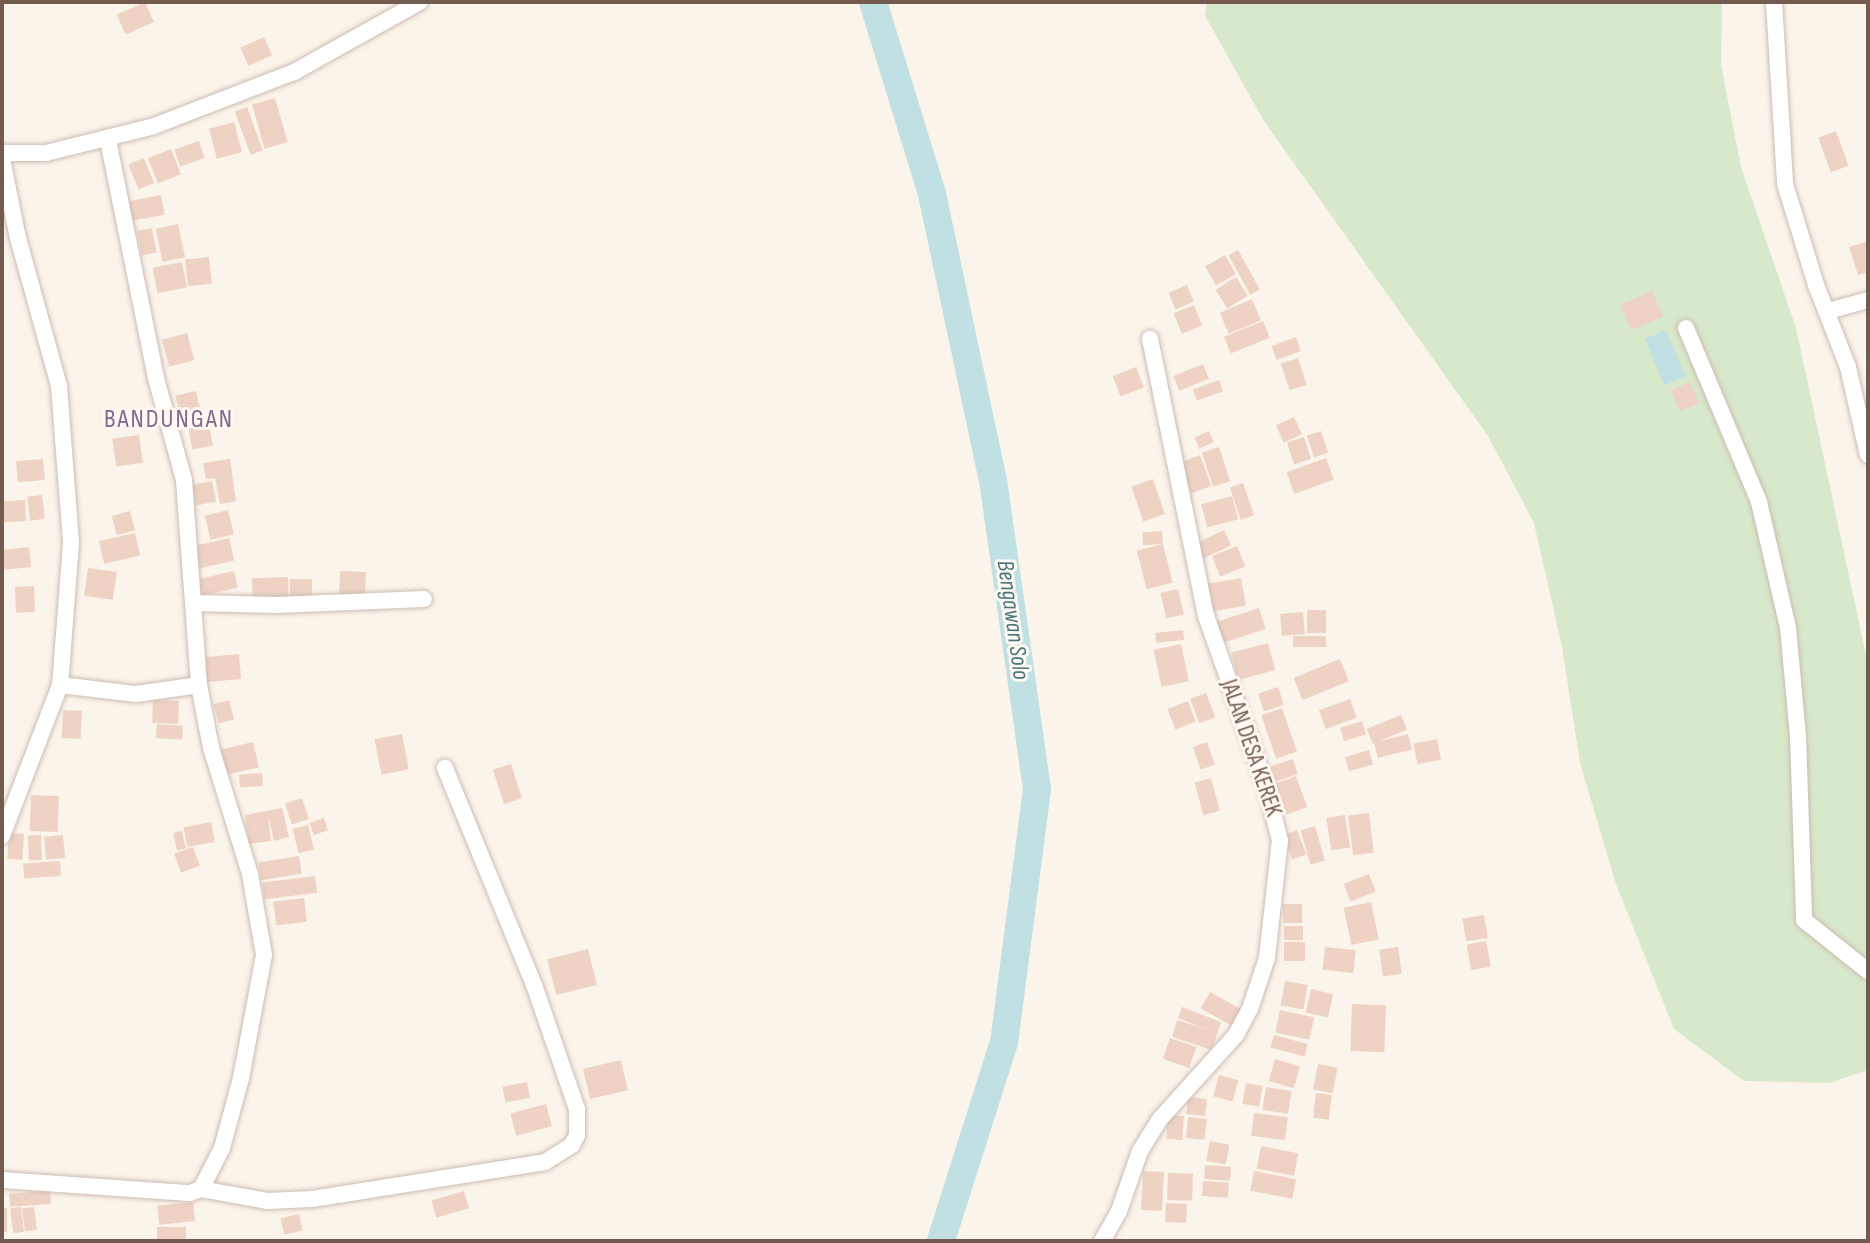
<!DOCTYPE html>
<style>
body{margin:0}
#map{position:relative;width:1870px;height:1243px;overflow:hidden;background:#fbf4eb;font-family:"Sofia Sans Condensed",sans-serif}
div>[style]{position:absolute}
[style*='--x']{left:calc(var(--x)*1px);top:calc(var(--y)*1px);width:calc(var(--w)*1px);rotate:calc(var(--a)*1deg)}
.green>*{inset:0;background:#d8e8ca}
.water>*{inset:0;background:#c1e0e3;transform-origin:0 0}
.river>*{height:28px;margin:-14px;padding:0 14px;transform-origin:14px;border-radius:14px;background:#c1e0e3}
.building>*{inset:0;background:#eed3c5;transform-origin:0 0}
.roads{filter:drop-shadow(0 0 2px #ccbcb2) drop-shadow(0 0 2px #ccbcb2)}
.street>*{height:16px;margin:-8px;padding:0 8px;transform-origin:8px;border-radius:8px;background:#fff}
span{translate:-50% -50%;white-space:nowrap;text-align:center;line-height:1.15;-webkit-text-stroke:6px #fef8f1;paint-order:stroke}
.street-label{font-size:23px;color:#745b50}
.water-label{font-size:24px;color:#48787e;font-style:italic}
.quarter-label{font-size:26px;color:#80688f;letter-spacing:2px}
.frame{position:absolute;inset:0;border:4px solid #745b50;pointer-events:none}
</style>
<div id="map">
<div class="green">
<div style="clip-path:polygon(1207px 2px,1722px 2px,1721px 65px,1741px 167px,1796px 328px,1868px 665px,1868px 1070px,1829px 1083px,1744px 1081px,1674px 1029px,1616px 884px,1580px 763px,1562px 647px,1534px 523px,1488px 436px,1264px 121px,1205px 16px)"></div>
</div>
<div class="water">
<div style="left:1666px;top:330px;width:50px;height:23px;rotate:67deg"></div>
</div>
<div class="river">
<div style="--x:873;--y:2;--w:201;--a:72.9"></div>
<div style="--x:932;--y:194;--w:292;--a:78"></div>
<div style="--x:993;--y:480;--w:312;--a:81.9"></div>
<div style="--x:1037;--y:789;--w:255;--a:97.4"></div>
<div style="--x:1004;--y:1042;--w:209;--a:107.6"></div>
</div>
<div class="building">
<div style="left:145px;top:2px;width:22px;height:31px;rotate:66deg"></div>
<div style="left:264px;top:37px;width:20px;height:26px;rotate:66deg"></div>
<div style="left:275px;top:98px;width:46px;height:24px;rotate:74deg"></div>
<div style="left:247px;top:107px;width:46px;height:13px;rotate:70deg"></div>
<div style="left:234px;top:122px;width:31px;height:26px;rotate:75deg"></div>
<div style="left:1836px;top:131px;width:37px;height:19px;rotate:70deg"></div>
<div style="left:199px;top:141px;width:18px;height:26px;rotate:71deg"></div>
<div style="left:171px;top:149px;width:27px;height:25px;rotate:68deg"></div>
<div style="left:144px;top:158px;width:27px;height:17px;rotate:68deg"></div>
<div style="left:161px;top:195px;width:20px;height:34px;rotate:79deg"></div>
<div style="left:178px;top:224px;width:34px;height:23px;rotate:78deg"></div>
<div style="left:152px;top:228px;width:25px;height:15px;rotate:79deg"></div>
<div style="clip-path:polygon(1868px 241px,1868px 272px,1858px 275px,1849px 247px)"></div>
<div style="left:1238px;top:250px;width:45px;height:11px;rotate:61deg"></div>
<div style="left:1225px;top:255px;width:22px;height:23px;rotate:60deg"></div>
<div style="left:209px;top:257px;width:27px;height:24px;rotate:84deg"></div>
<div style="left:182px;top:262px;width:26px;height:30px;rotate:79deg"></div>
<div style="left:1236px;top:277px;width:22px;height:24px;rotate:58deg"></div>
<div style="left:1187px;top:285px;width:18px;height:20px;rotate:68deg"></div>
<div style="left:1652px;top:291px;width:28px;height:35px;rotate:67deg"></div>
<div style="left:1252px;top:299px;width:23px;height:35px;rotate:67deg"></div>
<div style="left:1194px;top:305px;width:22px;height:22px;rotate:68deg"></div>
<div style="left:1263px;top:321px;width:18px;height:42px;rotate:68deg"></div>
<div style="left:187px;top:333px;width:28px;height:26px;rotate:75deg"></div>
<div style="left:1296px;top:337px;width:15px;height:26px;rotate:70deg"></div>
<div style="left:1298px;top:358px;width:28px;height:18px;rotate:72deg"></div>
<div style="left:1203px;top:364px;width:16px;height:32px;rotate:68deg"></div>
<div style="left:1136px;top:367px;width:22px;height:25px;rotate:69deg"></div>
<div style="left:1219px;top:380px;width:12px;height:28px;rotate:70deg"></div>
<div style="left:1690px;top:382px;width:23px;height:21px;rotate:67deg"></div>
<div style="left:196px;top:391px;width:27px;height:21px;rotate:77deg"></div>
<div style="left:1294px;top:417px;width:19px;height:20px;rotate:65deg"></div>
<div style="left:209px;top:425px;width:21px;height:21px;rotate:79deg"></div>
<div style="left:1209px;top:431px;width:12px;height:16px;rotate:66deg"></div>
<div style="left:1321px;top:431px;width:23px;height:15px;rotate:72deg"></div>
<div style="left:139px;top:435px;width:28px;height:27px;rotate:82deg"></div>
<div style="left:1304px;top:437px;width:23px;height:18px;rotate:72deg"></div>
<div style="left:1219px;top:447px;width:36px;height:18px;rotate:72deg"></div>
<div style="left:1200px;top:455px;width:33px;height:22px;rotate:70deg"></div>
<div style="left:1326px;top:458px;width:23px;height:42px;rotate:70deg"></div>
<div style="left:43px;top:459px;width:21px;height:27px;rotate:85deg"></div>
<div style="clip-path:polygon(230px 459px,236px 501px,220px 504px,215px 478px,206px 479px,203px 463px)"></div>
<div style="left:1153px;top:479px;width:37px;height:23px;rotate:71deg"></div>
<div style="left:212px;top:481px;width:21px;height:20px;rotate:79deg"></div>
<div style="left:1243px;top:483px;width:34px;height:14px;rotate:71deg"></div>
<div style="left:42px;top:495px;width:24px;height:15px;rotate:83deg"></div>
<div style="left:1232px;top:496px;width:24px;height:32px;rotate:75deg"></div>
<div style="left:25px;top:500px;width:21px;height:23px;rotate:87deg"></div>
<div style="left:228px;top:510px;width:25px;height:24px;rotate:76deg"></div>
<div style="left:130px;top:511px;width:20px;height:19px;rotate:75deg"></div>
<div style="left:1224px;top:530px;width:17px;height:32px;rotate:65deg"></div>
<div style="left:1162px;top:531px;width:13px;height:20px;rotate:86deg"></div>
<div style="left:135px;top:533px;width:23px;height:37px;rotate:77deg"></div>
<div style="left:229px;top:538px;width:23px;height:35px;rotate:77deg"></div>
<div style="left:1163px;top:544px;width:40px;height:27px;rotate:76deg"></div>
<div style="left:1237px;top:546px;width:22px;height:27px;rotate:68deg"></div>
<div style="left:29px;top:547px;width:20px;height:27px;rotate:84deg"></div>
<div style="left:88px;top:568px;width:29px;height:28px;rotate:8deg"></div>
<div style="left:234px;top:571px;width:17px;height:36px;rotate:77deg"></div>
<div style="left:340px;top:571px;width:26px;height:25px;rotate:2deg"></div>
<div style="left:288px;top:577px;width:23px;height:36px;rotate:88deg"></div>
<div style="left:1241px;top:578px;width:28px;height:35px;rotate:80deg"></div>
<div style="left:290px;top:579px;width:22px;height:22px"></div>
<div style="left:34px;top:586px;width:26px;height:19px;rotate:88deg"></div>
<div style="left:1178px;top:589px;width:26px;height:18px;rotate:77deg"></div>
<div style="left:1259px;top:608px;width:22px;height:46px;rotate:72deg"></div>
<div style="left:1307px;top:610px;width:19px;height:23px"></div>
<div style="left:1303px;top:612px;width:22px;height:23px;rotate:85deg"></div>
<div style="left:1183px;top:630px;width:10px;height:28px;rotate:84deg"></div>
<div style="left:1293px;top:636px;width:33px;height:11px"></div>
<div style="left:1268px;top:643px;width:28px;height:38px;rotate:75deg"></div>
<div style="left:1181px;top:644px;width:38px;height:28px;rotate:78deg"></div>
<div style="left:239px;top:654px;width:25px;height:37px;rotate:85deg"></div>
<div style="left:1340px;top:659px;width:24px;height:50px;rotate:68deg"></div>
<div style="left:1278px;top:687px;width:19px;height:21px;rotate:72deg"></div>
<div style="left:1206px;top:693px;width:26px;height:17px;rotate:69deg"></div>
<div style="left:1350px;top:699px;width:20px;height:33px;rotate:70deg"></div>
<div style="left:153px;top:700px;width:26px;height:23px;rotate:2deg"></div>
<div style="left:229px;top:700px;width:20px;height:16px;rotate:75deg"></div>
<div style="left:1188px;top:701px;width:22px;height:22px;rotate:69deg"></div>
<div style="left:1282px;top:708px;width:46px;height:22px;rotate:71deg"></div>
<div style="left:63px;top:710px;width:19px;height:28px;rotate:3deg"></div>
<div style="left:1401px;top:715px;width:16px;height:37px;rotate:68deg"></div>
<div style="left:1362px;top:721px;width:14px;height:23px;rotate:73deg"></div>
<div style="left:157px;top:724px;width:26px;height:14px;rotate:4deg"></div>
<div style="left:402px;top:734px;width:36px;height:28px;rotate:79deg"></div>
<div style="left:1408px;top:734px;width:16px;height:35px;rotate:76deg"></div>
<div style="left:1437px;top:739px;width:21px;height:24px;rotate:79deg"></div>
<div style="left:253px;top:742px;width:26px;height:34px;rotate:77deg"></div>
<div style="left:1207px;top:742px;width:24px;height:15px;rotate:71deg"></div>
<div style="left:1369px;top:750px;width:15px;height:25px;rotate:74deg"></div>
<div style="left:1293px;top:759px;width:16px;height:26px;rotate:72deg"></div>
<div style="left:511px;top:764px;width:36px;height:19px;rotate:72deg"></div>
<div style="left:262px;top:773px;width:13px;height:23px;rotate:86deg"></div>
<div style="left:1296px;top:776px;width:33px;height:22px;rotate:70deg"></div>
<div style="left:1211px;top:778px;width:34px;height:17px;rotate:75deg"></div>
<div style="left:31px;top:795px;width:28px;height:36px;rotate:2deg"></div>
<div style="left:302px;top:798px;width:22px;height:18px;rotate:72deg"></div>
<div style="clip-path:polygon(282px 808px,289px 837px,274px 841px,268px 815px,271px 841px,249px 844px,245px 815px)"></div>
<div style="left:1369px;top:813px;width:40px;height:21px;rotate:83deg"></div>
<div style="left:1345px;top:815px;width:33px;height:19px;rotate:81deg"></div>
<div style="left:324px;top:818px;width:13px;height:15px;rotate:72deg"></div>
<div style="left:211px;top:822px;width:20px;height:28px;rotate:79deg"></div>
<div style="left:308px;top:825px;width:25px;height:16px;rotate:76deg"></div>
<div style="left:1315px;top:826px;width:36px;height:15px;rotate:74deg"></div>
<div style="left:1297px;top:830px;width:26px;height:15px;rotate:69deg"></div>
<div style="left:182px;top:831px;width:18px;height:9px;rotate:77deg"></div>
<div style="left:9px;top:833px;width:15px;height:26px;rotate:4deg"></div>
<div style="left:41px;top:835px;width:25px;height:13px;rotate:88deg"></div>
<div style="left:63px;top:835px;width:23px;height:19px;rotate:85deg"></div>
<div style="left:193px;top:847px;width:20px;height:20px;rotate:70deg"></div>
<div style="left:299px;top:856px;width:18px;height:41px;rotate:81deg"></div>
<div style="left:60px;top:861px;width:15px;height:37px;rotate:86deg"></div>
<div style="left:1369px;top:874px;width:19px;height:27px;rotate:69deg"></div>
<div style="left:315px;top:876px;width:17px;height:53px;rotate:83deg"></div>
<div style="left:304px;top:898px;width:24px;height:31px;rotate:83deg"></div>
<div style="left:1371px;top:902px;width:38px;height:28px;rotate:78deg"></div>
<div style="left:1283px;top:904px;width:19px;height:19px"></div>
<div style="left:1484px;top:915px;width:23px;height:22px;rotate:80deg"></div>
<div style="left:1284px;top:926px;width:19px;height:14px"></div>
<div style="left:1486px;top:941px;width:26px;height:20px;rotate:79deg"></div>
<div style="left:1284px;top:942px;width:21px;height:19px"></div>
<div style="left:1325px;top:947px;width:31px;height:23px;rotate:6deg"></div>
<div style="left:1398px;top:947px;width:27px;height:19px;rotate:82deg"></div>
<div style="left:588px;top:949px;width:37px;height:42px;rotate:76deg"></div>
<div style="left:1285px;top:981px;width:23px;height:25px;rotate:10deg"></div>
<div style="left:1311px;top:989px;width:23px;height:24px;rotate:13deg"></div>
<div style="left:1210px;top:992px;width:35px;height:19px;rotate:29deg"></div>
<div style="left:1352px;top:1004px;width:34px;height:47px;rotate:2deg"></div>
<div style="clip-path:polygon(1182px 1007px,1221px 1022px,1212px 1050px,1172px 1037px,1177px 1020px,1208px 1030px,1178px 1018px)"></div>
<div style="left:1280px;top:1010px;width:35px;height:23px;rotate:12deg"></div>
<div style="left:1274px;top:1035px;width:35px;height:13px;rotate:15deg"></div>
<div style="left:1170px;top:1038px;width:28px;height:22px;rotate:19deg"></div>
<div style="left:1275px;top:1059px;width:26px;height:23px;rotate:16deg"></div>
<div style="left:621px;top:1060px;width:31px;height:39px;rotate:77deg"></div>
<div style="left:1318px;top:1064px;width:20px;height:26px;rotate:11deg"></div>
<div style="left:1219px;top:1075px;width:20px;height:22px;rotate:15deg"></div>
<div style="left:527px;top:1082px;width:16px;height:25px;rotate:79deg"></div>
<div style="left:1246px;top:1083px;width:17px;height:21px;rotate:10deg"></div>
<div style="left:1266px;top:1087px;width:26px;height:23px;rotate:9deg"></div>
<div style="left:1316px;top:1093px;width:16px;height:25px;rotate:7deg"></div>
<div style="left:1188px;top:1097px;width:19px;height:17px;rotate:6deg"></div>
<div style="left:546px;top:1104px;width:23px;height:37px;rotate:75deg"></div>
<div style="left:1254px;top:1113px;width:34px;height:23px;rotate:7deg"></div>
<div style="left:1168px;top:1115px;width:16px;height:24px;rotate:4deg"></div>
<div style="left:1188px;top:1117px;width:19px;height:21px;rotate:6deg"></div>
<div style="left:1210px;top:1141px;width:20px;height:20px;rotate:11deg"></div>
<div style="left:1261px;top:1146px;width:38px;height:23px;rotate:11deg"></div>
<div style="left:1205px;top:1165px;width:26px;height:14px;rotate:4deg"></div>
<div style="left:1143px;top:1171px;width:21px;height:39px;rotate:3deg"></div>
<div style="left:1254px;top:1171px;width:43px;height:20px;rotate:11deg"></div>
<div style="left:1168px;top:1173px;width:25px;height:27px;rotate:2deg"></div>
<div style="left:1203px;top:1181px;width:26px;height:15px;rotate:4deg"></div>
<div style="left:50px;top:1191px;width:13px;height:41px;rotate:86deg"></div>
<div style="left:464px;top:1191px;width:18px;height:34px;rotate:74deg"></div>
<div style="left:193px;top:1202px;width:19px;height:36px;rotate:84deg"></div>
<div style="left:1166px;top:1203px;width:21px;height:19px;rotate:3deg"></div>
<div style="left:21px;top:1207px;width:25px;height:11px;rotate:83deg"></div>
<div style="left:34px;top:1207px;width:23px;height:12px;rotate:83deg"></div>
<div style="left:2px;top:1208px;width:5px;height:24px"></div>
<div style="left:299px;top:1214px;width:17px;height:19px;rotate:77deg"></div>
<div style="left:157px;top:1227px;width:29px;height:14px"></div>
</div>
<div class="roads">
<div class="street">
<div style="--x:1774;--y:2;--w:182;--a:86.5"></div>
<div style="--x:1785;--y:184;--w:106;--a:72.9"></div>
<div style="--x:1816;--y:285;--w:88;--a:68.7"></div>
<div style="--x:1848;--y:367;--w:90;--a:77.2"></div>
<div style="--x:2;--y:153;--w:44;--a:0"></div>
<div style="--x:46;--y:153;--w:111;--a:-14"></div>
<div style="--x:154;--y:126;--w:150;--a:-21.1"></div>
<div style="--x:294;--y:72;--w:144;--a:-29.1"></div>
<div style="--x:2;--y:159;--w:81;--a:78.6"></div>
<div style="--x:18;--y:238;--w:154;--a:74.5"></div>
<div style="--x:59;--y:386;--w:157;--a:85.6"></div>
<div style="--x:71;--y:543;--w:142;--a:94.4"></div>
<div style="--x:60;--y:685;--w:162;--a:111"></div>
<div style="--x:1828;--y:311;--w:41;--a:-15.4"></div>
<div style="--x:1686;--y:328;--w:189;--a:67.2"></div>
<div style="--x:1759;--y:502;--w:129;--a:77"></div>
<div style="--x:1788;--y:628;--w:107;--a:84.7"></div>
<div style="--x:1798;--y:735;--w:185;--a:88.1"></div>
<div style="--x:1804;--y:920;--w:82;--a:38.6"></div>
<div style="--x:195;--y:603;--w:82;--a:1.4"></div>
<div style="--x:277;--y:605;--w:147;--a:-2.3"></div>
<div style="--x:60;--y:685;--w:77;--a:6.8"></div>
<div style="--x:136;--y:694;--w:64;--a:-8.1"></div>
<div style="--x:199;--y:685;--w:206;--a:-94.2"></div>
<div style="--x:184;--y:480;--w:106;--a:-105.4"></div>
<div style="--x:156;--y:378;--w:244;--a:-101.4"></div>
<div style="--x:2;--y:1180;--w:188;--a:4"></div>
<div style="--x:190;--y:1193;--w:12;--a:-20"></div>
<div style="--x:201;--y:1189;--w:46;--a:-62.9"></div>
<div style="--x:222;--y:1148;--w:73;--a:-74.8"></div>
<div style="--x:241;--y:1078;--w:125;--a:-79.4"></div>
<div style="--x:264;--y:955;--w:82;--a:-99.8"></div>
<div style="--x:250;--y:874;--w:132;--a:-107.2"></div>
<div style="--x:211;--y:748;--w:64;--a:-100.8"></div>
<div style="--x:201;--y:1189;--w:67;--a:10.3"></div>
<div style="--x:267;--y:1201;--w:45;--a:-2.5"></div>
<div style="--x:312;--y:1199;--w:236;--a:-9"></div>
<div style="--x:545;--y:1162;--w:32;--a:-32"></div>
<div style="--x:572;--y:1145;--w:11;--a:-63"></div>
<div style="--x:577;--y:1135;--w:26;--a:-90"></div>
<div style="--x:577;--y:1109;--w:131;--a:-109.1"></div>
<div style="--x:534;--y:985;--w:235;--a:-112.3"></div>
<div style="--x:1102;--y:1241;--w:34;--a:-60"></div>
<div style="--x:1119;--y:1211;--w:64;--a:-70.7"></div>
<div style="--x:1140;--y:1151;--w:38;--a:-58"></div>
<div style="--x:1160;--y:1119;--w:113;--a:-47.9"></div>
<div style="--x:1236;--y:1035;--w:30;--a:-62"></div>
<div style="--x:1250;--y:1009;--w:54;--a:-71.6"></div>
<div style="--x:1267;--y:958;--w:118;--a:-83.7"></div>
<div style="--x:1280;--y:841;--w:54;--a:-104"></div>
<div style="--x:1267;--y:789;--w:183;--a:-109.4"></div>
<div style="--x:1206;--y:616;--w:283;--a:-101.4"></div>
</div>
</div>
<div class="street-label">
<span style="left:1251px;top:748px;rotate:71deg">JALAN DESA KEREK</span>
</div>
<div class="water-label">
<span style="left:1013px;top:620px;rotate:82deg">Bengawan Solo</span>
</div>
<div class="quarter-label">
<span style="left:169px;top:420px">BANDUNGAN</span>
</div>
<div class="frame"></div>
</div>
